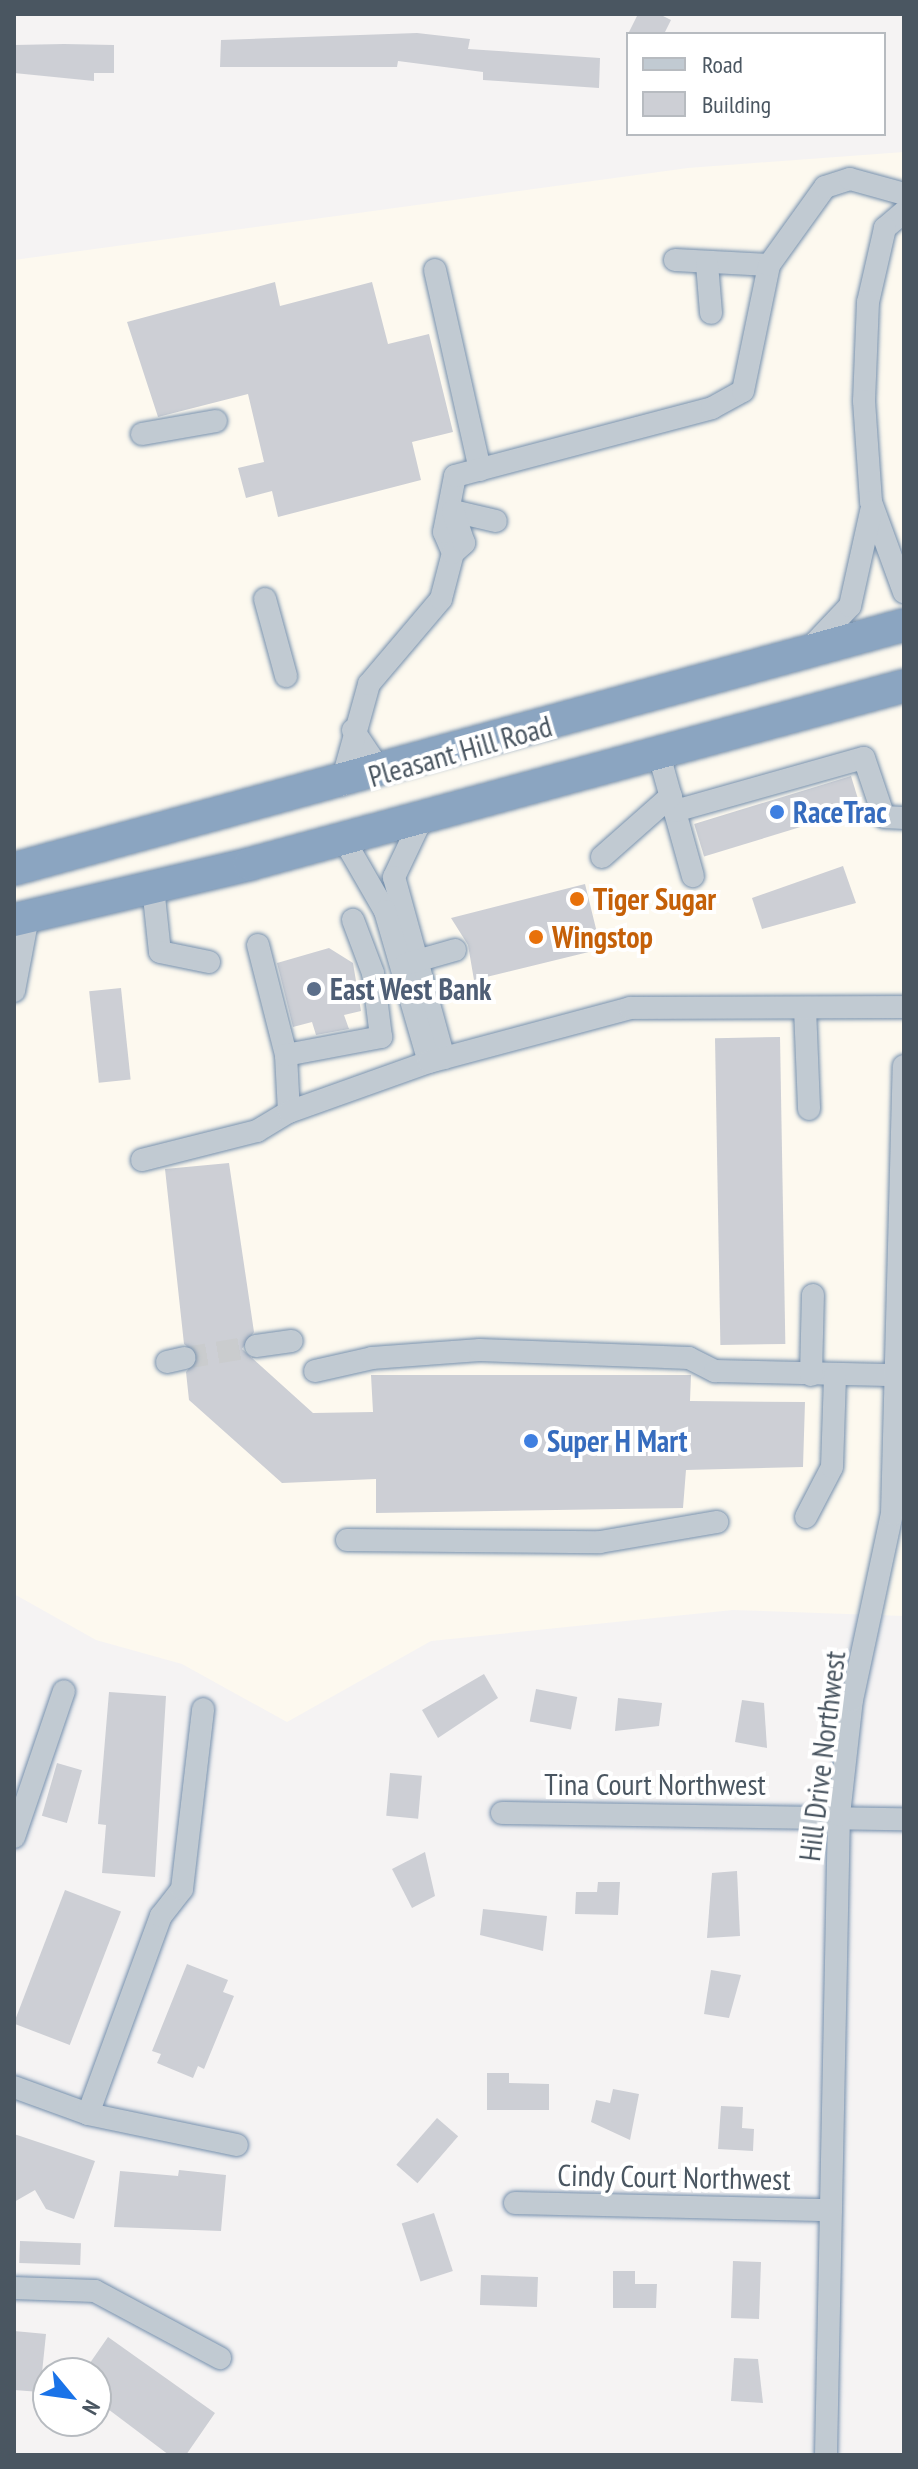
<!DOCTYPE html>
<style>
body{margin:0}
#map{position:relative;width:918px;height:2469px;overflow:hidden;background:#f5f3f3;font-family:"PT Sans Narrow",sans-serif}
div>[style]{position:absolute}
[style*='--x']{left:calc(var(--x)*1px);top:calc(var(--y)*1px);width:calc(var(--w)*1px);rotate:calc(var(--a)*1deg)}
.commercial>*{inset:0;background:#fdf9ef}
.building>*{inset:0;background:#cdcfd5;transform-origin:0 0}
.minor-tunnel>*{height:22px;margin-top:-11px;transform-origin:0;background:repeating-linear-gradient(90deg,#caccce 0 22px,transparent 0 33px)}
.roads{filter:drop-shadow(0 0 2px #7690ad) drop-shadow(0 0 2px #7690ad)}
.minor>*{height:22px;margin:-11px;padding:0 11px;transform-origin:11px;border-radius:11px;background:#c1cad2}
.highway>*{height:32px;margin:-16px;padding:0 16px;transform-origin:16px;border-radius:16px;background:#8ba5c1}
.dots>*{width:22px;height:22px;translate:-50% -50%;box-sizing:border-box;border:4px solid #fff;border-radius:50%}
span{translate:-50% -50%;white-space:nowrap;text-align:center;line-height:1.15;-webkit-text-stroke:8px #fff;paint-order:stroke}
.street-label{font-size:30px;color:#4a5661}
.shop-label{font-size:30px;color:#366cbe;font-weight:700}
.left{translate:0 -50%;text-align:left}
.food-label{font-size:30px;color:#c56008;font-weight:700}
.service-label{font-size:30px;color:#4e5e75;font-weight:700}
.frame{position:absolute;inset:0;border:16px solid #4a5661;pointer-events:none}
.legend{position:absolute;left:626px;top:32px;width:260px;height:104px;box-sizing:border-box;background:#fff;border:2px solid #b7bbc0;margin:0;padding:10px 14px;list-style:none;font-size:24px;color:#4a5661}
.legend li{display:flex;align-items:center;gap:16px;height:40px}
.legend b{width:40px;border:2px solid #b7bbc0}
.north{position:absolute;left:32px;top:2357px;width:80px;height:80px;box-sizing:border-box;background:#fff;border:2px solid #b7bbc0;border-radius:50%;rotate:119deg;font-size:22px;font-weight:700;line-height:32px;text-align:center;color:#4a5661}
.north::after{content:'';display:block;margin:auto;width:28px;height:36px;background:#1a73e8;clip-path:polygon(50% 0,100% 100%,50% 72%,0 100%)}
</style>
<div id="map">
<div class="commercial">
<div style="clip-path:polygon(904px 152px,904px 1616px,733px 1610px,431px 1641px,287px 1722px,182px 1664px,96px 1640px,14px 1594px,14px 260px,688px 168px)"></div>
</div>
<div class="building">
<div style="clip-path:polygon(638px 14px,659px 14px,671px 20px,664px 34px,628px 34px)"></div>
<div style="clip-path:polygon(417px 33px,470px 39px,468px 49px,600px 58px,599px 88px,483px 80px,483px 72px,398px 61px,397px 67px,220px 67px,221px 40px)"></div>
<div style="clip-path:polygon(64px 44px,114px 45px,114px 73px,94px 73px,94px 81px,14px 73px,14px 45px)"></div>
<div style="clip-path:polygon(275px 282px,280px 306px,372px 282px,388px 344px,429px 334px,453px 432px,412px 442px,421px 480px,278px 517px,272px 491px,246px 498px,238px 468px,264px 462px,248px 394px,158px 417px,127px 322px)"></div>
<div style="left:851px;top:776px;width:34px;height:164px;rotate:73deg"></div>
<div style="clip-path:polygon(843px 866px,856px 903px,762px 929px,752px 898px)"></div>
<div style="clip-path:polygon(585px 884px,601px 949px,474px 980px,468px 945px,451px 918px)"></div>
<div style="clip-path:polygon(329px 948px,353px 963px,361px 1011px,344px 1015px,349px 1029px,316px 1035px,312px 1022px,293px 1027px,277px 963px)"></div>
<div style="left:121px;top:988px;width:92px;height:32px;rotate:84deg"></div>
<div style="left:780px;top:1037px;width:307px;height:65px;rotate:89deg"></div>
<div style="clip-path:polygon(229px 1163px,254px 1332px,242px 1349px,313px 1413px,373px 1412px,371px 1375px,691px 1375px,690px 1401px,805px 1402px,803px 1467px,686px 1470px,683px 1508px,376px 1513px,376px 1479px,282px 1483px,189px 1400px,186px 1372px,199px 1356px,184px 1344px,165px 1169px)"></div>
<div style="clip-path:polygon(484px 1674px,498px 1698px,438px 1738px,422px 1710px)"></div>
<div style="left:536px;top:1689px;width:42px;height:33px;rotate:11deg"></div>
<div style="clip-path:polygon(109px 1692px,166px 1696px,155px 1877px,102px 1873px,106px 1825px,98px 1824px)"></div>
<div style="clip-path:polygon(618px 1698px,662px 1703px,659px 1726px,615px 1731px)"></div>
<div style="clip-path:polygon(742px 1700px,764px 1703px,767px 1748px,735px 1742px)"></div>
<div style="left:57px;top:1763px;width:26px;height:55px;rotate:16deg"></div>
<div style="left:390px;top:1773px;width:32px;height:43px;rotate:5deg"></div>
<div style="clip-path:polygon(425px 1852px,435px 1896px,412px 1908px,392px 1869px)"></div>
<div style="clip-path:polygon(737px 1871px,740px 1936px,707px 1938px,712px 1873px)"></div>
<div style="clip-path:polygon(598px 1882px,620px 1882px,618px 1915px,575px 1914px,576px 1892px,597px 1892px)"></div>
<div style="left:65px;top:1890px;width:60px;height:143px;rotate:21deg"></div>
<div style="clip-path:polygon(483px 1909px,547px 1916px,543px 1951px,480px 1935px)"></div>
<div style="clip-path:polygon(187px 1964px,228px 1980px,223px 1992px,234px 1996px,204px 2069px,198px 2066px,193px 2078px,157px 2063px,161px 2054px,152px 2051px)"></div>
<div style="clip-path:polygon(711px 1970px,741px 1975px,729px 2018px,704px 2014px)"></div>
<div style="clip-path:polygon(487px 2073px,509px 2073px,509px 2083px,549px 2084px,549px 2110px,487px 2110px)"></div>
<div style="clip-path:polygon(613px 2089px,639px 2094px,630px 2140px,591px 2122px,596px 2100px,610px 2103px)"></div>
<div style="clip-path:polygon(721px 2106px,743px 2107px,742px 2128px,754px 2129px,753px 2151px,718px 2149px)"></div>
<div style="left:437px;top:2118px;width:28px;height:62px;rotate:41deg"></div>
<div style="clip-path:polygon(14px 2134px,95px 2161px,74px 2219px,46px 2209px,35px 2190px,14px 2202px)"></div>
<div style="clip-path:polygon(179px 2170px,226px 2175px,221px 2231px,114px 2227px,120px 2171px,178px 2176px)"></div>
<div style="left:434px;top:2213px;width:61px;height:34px;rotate:72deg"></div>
<div style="left:20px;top:2241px;width:61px;height:22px;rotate:2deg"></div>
<div style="left:733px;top:2261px;width:28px;height:57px;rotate:2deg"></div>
<div style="clip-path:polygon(613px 2271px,635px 2271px,635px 2284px,657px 2284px,656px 2308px,613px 2308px)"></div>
<div style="left:481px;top:2275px;width:57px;height:30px;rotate:2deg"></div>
<div style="clip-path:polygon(14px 2331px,46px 2334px,40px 2392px,14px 2390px)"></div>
<div style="clip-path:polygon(108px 2337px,215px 2413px,186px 2455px,169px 2455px,96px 2400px,96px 2373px,83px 2373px)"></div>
<div style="clip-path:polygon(734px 2358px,758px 2359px,763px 2403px,731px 2401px)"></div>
</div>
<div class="minor-tunnel">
<div style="--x:185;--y:1358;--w:72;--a:-9.6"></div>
</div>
<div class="roads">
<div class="minor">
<div style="--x:904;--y:212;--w:25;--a:140"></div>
<div style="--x:885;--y:228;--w:76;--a:102.9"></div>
<div style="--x:868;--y:302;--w:99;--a:92.3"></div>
<div style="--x:864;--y:401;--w:101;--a:86"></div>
<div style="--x:871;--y:502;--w:96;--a:69.9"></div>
<div style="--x:675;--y:260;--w:94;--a:3"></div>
<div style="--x:707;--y:264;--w:49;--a:85.3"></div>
<div style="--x:435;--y:270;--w:205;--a:77.3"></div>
<div style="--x:142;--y:434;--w:75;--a:-10"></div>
<div style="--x:453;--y:511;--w:44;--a:13.1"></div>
<div style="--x:453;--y:553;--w:23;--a:-113"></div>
<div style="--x:444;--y:532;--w:57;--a:-78.9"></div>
<div style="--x:455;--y:476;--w:266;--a:-14.8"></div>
<div style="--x:712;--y:408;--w:35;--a:-29"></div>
<div style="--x:743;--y:391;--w:129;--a:-78.3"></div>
<div style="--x:769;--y:265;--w:96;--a:-54.3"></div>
<div style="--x:825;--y:187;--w:26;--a:-18"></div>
<div style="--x:850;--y:179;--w:56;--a:15.5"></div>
<div style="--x:265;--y:599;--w:80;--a:74.7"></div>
<div style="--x:812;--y:646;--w:55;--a:-46.5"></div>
<div style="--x:850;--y:606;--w:97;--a:-77.5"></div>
<div style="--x:353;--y:730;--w:52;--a:56"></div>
<div style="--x:658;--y:751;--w:130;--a:74.4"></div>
<div style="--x:341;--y:785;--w:105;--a:-74.5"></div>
<div style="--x:369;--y:684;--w:111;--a:-49.7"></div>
<div style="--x:441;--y:599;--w:48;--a:-75.4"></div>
<div style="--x:453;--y:553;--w:15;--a:-42"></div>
<div style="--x:464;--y:543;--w:34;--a:-109"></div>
<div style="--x:675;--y:811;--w:196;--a:-15.7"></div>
<div style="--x:864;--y:758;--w:62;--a:71.3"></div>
<div style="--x:884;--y:817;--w:20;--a:3"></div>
<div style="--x:423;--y:816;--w:68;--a:115.4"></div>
<div style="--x:394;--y:877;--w:188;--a:74.6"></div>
<div style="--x:343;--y:838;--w:84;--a:60.1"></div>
<div style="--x:385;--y:911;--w:157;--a:73.8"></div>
<div style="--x:602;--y:857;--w:92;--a:-41.5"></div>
<div style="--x:153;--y:887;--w:65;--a:83.9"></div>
<div style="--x:160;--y:952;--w:50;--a:11.5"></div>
<div style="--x:258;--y:945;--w:114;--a:75.7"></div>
<div style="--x:286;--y:1055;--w:57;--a:87"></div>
<div style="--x:406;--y:964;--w:51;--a:-15.9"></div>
<div style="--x:14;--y:991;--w:75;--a:-79.3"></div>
<div style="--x:805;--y:1008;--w:101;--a:87.7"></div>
<div style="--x:286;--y:1055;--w:97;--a:-10.7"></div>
<div style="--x:381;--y:1037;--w:64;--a:-97.1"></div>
<div style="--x:373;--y:973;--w:57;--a:-110.7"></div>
<div style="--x:142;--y:1160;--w:119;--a:-14.2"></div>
<div style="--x:257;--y:1131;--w:37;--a:-31"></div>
<div style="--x:289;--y:1112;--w:149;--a:-19.7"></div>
<div style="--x:429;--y:1062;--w:208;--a:-15"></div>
<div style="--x:630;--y:1008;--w:274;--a:-0.2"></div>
<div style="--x:256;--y:1346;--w:36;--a:-8"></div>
<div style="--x:167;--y:1362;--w:18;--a:-13"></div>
<div style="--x:315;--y:1371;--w:58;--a:-12.8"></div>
<div style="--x:372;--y:1358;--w:108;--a:-4.2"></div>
<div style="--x:480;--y:1350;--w:209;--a:2.2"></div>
<div style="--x:689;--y:1358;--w:29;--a:27"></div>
<div style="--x:715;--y:1371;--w:183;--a:1.3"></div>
<div style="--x:811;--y:1375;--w:80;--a:-88.6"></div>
<div style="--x:806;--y:1517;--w:56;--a:-62.5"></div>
<div style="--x:832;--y:1467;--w:91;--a:-88.1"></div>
<div style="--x:347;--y:1540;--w:253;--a:0.5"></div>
<div style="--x:600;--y:1542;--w:119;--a:-9.7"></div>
<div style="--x:502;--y:1813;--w:402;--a:0.9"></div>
<div style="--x:14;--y:1837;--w:154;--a:-71.1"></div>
<div style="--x:14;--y:2087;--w:79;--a:20"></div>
<div style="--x:88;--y:2114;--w:152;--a:11.8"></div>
<div style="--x:88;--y:2114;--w:211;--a:-69.8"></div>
<div style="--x:161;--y:1916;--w:34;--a:-52"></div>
<div style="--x:182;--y:1889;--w:181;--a:-83.3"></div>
<div style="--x:515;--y:2203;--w:316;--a:1.3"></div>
<div style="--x:14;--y:2288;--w:81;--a:2.1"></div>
<div style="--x:95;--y:2291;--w:142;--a:28.2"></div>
<div style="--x:826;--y:2455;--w:640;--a:-88.84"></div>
<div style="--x:839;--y:1815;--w:116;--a:-83.6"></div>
<div style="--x:852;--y:1700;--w:190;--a:-77.9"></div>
<div style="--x:892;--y:1514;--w:448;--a:-88.5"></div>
</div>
<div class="highway">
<div style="--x:14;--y:869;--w:923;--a:-15.33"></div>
<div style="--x:14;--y:920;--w:243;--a:-13.3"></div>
<div style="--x:250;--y:864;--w:678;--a:-15.23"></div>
</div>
</div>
<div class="dots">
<div style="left:777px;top:812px;background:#3f7fe0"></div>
<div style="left:577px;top:899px;background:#e8710a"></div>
<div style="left:536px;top:937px;background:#e8710a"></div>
<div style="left:314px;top:989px;background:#5c6f8a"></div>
<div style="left:531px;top:1441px;background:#3f7fe0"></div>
</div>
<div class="street-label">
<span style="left:460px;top:751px;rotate:-16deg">Pleasant Hill Road</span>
<span style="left:822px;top:1756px;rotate:-83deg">Hill Drive Northwest</span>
<span style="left:655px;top:1784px">Tina Court Northwest</span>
<span style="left:674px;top:2177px;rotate:1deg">Cindy Court Northwest</span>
</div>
<div class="shop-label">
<span class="left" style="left:793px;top:812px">RaceTrac</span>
<span class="left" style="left:547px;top:1441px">Super H Mart</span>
</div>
<div class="food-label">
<span class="left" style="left:593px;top:899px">Tiger Sugar</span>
<span class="left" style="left:552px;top:937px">Wingstop</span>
</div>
<div class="service-label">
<span class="left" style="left:330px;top:989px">East West Bank</span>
</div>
<div class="frame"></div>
<ul class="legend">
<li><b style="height:10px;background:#c1cad2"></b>Road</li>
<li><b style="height:22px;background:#cdcfd5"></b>Building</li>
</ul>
<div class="north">N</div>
</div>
